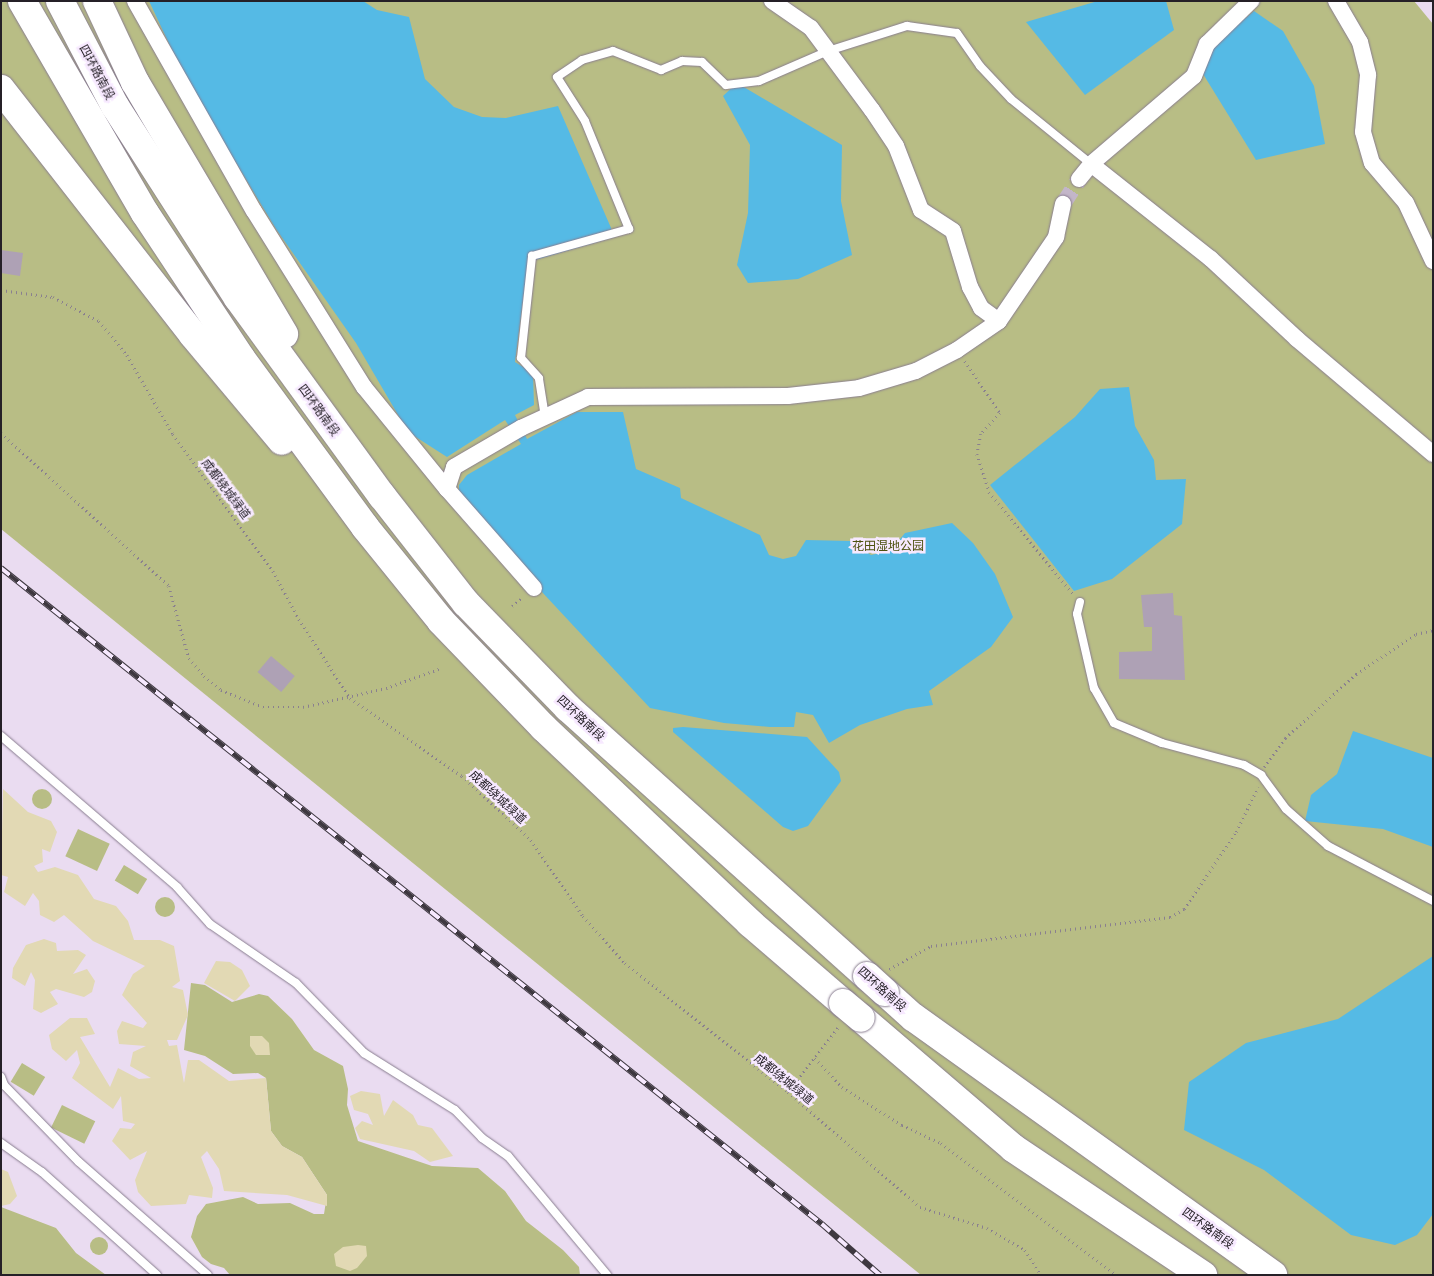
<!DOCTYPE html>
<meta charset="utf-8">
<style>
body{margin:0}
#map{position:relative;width:1434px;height:1276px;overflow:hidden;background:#eadcf1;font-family:Inter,"Noto Sans SC",sans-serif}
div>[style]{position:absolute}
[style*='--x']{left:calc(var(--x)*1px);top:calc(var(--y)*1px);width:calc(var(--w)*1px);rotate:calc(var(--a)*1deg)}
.green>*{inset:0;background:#b8bd85;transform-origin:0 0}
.round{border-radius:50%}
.sand>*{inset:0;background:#e2d9b4}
.water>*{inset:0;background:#55bae5}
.building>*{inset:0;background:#aea1b5;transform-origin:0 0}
.minor-tunnel>*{height:16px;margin-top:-8px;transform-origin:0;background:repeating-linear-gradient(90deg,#c3b6c9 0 16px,transparent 0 24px)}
.path>*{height:2.5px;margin-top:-1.25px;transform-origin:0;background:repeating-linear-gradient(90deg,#8a808f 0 1px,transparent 0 5px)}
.roads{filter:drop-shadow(0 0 1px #897d90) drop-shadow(0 0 1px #897d90)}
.service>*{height:8px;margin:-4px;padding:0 4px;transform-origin:4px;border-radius:4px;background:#fff}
.minor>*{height:16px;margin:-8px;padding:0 8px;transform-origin:8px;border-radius:8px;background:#fff}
.motorway>*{height:28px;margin:-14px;padding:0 14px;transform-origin:14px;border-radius:14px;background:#fff}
.rail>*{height:5.5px;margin-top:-2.75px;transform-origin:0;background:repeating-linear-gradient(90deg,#f7e9ff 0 11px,#3e3840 0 22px);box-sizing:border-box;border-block:1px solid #3e3840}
.bridges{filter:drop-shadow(0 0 1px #897d90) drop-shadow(0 0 1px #897d90)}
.motorway-bridge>*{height:28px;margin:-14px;padding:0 14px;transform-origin:14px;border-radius:14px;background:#fff}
span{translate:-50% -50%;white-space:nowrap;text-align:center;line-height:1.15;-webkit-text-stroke:5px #f7e9ff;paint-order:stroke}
.street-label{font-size:12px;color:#252027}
.park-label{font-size:12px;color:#4d510f}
.frame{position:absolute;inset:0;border:2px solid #252027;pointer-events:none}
</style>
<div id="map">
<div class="green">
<div style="clip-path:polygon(1px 1px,1414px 1px,1433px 24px,1433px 1275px,921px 1275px,1px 529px)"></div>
<div class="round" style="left:32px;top:789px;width:20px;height:20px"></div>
<div style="left:78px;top:829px;width:35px;height:30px;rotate:25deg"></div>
<div style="left:124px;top:865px;width:27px;height:18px;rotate:31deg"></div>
<div class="round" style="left:155px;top:897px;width:20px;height:20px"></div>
<div style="clip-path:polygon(191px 983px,205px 985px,232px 1002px,259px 994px,268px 996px,292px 1019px,314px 1050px,343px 1066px,348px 1089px,347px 1105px,358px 1141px,432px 1166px,478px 1168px,505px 1191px,526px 1221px,563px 1250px,579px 1267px,580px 1275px,230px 1275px,224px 1268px,211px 1264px,202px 1257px,191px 1237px,197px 1216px,206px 1204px,243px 1197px,258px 1204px,290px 1203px,314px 1214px,324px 1214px,327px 1195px,302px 1157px,282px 1146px,271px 1131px,266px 1078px,258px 1073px,233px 1074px,205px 1056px,184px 1050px)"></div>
<div style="left:22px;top:1063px;width:27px;height:22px;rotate:31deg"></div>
<div style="left:62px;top:1105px;width:37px;height:25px;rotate:26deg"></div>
<div style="clip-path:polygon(1px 1207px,56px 1228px,76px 1253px,106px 1275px,1px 1275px)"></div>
<div class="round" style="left:90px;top:1237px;width:18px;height:18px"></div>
</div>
<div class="sand">
<div style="clip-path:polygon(3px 789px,28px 812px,51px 821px,57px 832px,50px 852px,42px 849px,43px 862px,34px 866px,38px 872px,55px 867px,78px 875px,94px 899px,116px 906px,128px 921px,134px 940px,160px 940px,174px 946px,180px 981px,172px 987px,183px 990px,188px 1015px,177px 1040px,167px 1040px,169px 1046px,177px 1045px,184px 1083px,188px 1060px,199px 1060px,229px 1081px,266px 1078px,271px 1131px,282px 1146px,302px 1157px,327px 1195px,327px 1206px,287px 1195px,224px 1191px,219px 1169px,207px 1151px,201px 1157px,213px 1188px,212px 1198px,189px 1195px,186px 1204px,151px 1206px,138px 1192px,135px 1180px,147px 1151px,130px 1160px,112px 1141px,120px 1128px,131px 1129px,135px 1124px,123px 1121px,121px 1096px,113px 1109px,72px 1078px,80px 1063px,77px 1050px,66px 1061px,52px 1049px,49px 1035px,70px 1018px,87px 1018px,95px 1034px,80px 1037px,110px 1087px,118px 1068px,139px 1079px,151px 1078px,130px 1066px,133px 1052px,146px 1046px,119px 1044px,117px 1031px,122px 1021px,143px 1028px,147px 1023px,122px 995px,133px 974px,145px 966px,93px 941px,64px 915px,54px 922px,40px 915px,39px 901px,33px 893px,25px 906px,4px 892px,8px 877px,1px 875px)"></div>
<div style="clip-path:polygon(44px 939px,56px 943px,57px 951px,78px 950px,86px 955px,73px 974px,87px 969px,95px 981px,92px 992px,84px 997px,56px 989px,50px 992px,58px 1004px,41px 1013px,33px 1009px,35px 980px,31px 972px,25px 986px,12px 978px,13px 968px,26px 945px)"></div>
<div style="clip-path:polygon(216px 961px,230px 962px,242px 970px,250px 986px,235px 1001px,204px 983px)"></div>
<div style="clip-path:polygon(250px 1036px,262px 1036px,269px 1043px,270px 1055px,256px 1055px,250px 1046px)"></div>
<div style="clip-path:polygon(361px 1091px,380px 1094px,384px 1116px,393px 1100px,413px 1115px,418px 1125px,432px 1128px,453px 1156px,430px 1162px,414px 1151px,360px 1139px,355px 1128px,362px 1121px,373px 1125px,368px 1114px,354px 1110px,350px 1096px)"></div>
<div style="clip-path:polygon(1px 1169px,8px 1172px,17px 1196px,10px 1204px,1px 1206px)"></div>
<div style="clip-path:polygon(358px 1245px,366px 1246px,367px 1256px,357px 1268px,350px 1271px,336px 1266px,334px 1254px,343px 1247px)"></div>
</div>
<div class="water">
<div style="clip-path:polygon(149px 1px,363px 1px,377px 10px,409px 17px,425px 79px,454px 107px,482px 117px,506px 118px,558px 106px,615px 237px,528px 262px,515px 362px,533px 373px,534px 405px,515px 415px,527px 439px,577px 412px,623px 412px,636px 469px,680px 488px,681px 498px,760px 535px,769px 555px,783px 559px,796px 556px,806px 540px,851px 541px,871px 555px,890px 551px,905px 533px,952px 523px,973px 543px,995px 574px,1013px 617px,991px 647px,929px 691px,933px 705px,907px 709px,860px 725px,829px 743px,813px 715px,796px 712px,794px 727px,770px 727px,724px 723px,650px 708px,459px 503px,459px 485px,467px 475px,521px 444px,505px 420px,447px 457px,408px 432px,356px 343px,276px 229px,187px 82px)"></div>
<div style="clip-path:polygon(1098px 1px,1166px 1px,1174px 30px,1085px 95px,1026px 22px)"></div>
<div style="clip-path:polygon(1254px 11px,1283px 31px,1314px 86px,1325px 144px,1256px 160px,1200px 69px,1211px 47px)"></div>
<div style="clip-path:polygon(737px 83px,842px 145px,841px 201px,852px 255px,798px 279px,748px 283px,737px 265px,748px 213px,750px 145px,723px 96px)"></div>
<div style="clip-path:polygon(1129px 387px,1135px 426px,1154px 460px,1156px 480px,1186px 479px,1182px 524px,1112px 579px,1074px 591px,990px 485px,1075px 417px,1100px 389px)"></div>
<div style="clip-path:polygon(683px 727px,807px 737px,839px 772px,841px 781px,808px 826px,793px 831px,783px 827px,673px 732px,673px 728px)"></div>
<div style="clip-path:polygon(1353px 731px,1433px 758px,1433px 847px,1383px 829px,1305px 821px,1311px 795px,1337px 774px)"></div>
<div style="clip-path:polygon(1433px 956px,1433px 1214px,1417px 1235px,1395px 1245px,1351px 1235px,1264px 1170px,1184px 1130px,1189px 1082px,1246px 1043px,1338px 1019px)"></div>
</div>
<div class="building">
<div style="clip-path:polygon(1px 250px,23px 253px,20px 276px,1px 273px)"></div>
<div style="clip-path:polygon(1173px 593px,1174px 615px,1182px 616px,1185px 680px,1119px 679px,1119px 652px,1152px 651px,1152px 627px,1144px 627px,1141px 595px)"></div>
<div style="left:271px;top:656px;width:31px;height:21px;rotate:40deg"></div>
</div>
<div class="minor-tunnel">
<div style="--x:1063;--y:204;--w:30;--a:-57"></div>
</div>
<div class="path">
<div style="--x:1;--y:290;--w:52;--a:7.7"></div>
<div style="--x:53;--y:297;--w:52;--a:27.6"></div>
<div style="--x:99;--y:321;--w:44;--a:50.5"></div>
<div style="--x:127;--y:355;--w:91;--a:59.8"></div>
<div style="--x:173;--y:434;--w:170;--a:53.9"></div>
<div style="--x:273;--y:571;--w:55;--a:61.6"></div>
<div style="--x:299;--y:619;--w:94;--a:57.2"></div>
<div style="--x:350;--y:698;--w:136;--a:34.9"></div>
<div style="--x:462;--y:776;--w:94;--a:42.8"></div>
<div style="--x:531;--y:840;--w:92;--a:55.6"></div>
<div style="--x:583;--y:916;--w:63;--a:48.2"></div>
<div style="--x:625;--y:963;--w:208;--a:38.4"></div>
<div style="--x:788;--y:1092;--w:175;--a:41.1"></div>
<div style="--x:920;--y:1207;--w:70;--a:17.4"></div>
<div style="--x:987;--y:1228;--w:44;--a:30.1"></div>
<div style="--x:1025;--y:1250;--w:30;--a:57"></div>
<div style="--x:965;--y:361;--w:63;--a:56.1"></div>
<div style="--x:1000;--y:413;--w:28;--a:132"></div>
<div style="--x:981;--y:434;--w:20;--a:101"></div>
<div style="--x:977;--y:454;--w:40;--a:72"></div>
<div style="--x:989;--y:492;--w:134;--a:50.5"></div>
<div style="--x:1;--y:433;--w:227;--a:42.3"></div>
<div style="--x:169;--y:586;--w:75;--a:74.5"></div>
<div style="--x:189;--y:658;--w:23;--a:50"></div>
<div style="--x:204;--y:676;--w:22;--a:39"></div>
<div style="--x:221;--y:690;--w:45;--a:22"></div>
<div style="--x:263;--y:707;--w:40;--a:0"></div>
<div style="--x:303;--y:707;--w:85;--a:-12.9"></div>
<div style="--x:386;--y:688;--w:59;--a:-20"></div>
<div style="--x:512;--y:606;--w:14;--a:-39"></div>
<div style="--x:1264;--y:767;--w:36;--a:-54"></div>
<div style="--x:1285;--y:738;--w:96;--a:-42"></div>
<div style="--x:1356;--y:674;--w:72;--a:-33.7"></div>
<div style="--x:1416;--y:634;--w:17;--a:-13"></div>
<div style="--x:889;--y:969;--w:48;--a:-28.7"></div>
<div style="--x:931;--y:946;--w:241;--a:-6.9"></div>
<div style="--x:1170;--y:917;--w:16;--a:-30"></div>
<div style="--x:1184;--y:909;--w:93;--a:-56"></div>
<div style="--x:1236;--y:832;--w:50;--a:-63.9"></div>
<div style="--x:815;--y:1058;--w:40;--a:47"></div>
<div style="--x:842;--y:1087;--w:71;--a:32.3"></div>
<div style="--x:902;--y:1125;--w:43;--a:24.8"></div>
<div style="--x:941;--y:1143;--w:220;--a:36.9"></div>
<div style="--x:788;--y:1092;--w:83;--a:-52.3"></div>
</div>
<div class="roads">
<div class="service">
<div style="--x:545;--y:417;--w:39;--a:-99"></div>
<div style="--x:539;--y:378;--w:27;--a:-132"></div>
<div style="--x:521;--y:358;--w:103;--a:-83.8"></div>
<div style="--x:532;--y:256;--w:101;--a:-15.6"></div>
<div style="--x:629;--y:229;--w:117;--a:-112.2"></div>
<div style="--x:585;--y:121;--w:52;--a:-122.5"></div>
<div style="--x:557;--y:77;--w:30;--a:-34"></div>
<div style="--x:582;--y:60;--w:32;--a:-16"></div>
<div style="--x:613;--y:51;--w:52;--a:21.6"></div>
<div style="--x:661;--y:70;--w:23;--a:-23"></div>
<div style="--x:682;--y:61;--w:20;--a:3"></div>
<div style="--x:702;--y:62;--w:33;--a:44"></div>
<div style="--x:726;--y:85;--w:33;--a:-7"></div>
<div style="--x:759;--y:81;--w:75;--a:-23.5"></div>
<div style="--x:828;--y:51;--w:83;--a:-17.6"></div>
<div style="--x:907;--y:26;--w:50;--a:8"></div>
<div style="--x:957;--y:33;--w:40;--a:55.1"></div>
<div style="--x:980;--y:66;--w:45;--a:46.8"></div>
<div style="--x:1011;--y:99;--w:103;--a:39.1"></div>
<div style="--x:1080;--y:602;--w:12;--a:104"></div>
<div style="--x:1077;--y:614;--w:76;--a:77.1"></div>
<div style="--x:1094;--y:688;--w:40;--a:60.3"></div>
<div style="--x:1114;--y:723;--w:52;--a:22.6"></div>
<div style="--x:1162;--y:743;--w:85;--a:15"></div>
<div style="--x:1244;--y:765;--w:20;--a:30"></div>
<div style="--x:1261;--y:775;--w:42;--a:53.7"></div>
<div style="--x:1286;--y:809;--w:56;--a:41.4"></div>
<div style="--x:1328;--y:846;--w:119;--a:27.6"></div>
<div style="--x:1;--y:736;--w:232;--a:40.6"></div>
<div style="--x:177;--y:887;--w:50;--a:48.3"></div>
<div style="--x:210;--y:924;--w:104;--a:34.5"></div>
<div style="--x:296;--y:983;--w:98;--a:45.8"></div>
<div style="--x:364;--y:1053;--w:107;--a:32.1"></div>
<div style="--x:455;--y:1110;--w:39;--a:46"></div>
<div style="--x:482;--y:1138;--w:32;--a:35"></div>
<div style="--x:508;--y:1156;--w:155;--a:50.2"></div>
<div style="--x:1;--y:1077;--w:9;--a:69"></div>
<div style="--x:4;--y:1085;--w:107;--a:45.8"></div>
<div style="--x:79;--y:1162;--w:171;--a:41.2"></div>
<div style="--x:1;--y:1143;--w:50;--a:35.3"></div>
<div style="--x:42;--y:1172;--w:154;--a:41.8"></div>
</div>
<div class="minor">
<div style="--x:135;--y:1;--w:241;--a:60.5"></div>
<div style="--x:254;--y:211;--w:208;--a:58"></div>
<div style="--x:364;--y:387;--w:132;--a:50.9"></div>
<div style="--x:772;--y:1;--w:47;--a:34.7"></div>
<div style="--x:811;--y:28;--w:102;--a:53.4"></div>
<div style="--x:872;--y:110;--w:43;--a:56.3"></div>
<div style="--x:896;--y:146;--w:69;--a:68.7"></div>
<div style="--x:921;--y:210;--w:38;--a:33"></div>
<div style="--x:953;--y:231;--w:59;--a:73.1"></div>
<div style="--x:970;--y:287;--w:24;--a:62"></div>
<div style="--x:981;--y:308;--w:22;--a:36"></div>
<div style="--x:1336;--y:1;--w:48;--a:59.7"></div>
<div style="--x:1360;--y:42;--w:34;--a:76"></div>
<div style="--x:1368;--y:75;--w:57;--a:95"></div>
<div style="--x:1363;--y:132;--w:32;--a:74"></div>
<div style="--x:1372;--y:163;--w:52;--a:49.6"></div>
<div style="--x:1406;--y:203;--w:64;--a:65"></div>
<div style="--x:1091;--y:164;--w:135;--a:-40.5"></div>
<div style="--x:1194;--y:76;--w:35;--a:-68"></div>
<div style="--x:1207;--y:44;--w:62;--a:-44.3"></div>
<div style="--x:1079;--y:179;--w:19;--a:-51"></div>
<div style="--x:1091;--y:164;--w:153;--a:38.4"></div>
<div style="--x:1211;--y:259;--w:117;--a:42.9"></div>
<div style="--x:1297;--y:339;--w:178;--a:40.2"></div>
<div style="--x:534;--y:588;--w:132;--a:-131.3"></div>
<div style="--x:447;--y:489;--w:23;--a:-72"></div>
<div style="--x:454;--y:467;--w:78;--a:-30.2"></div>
<div style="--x:521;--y:428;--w:74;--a:-24.8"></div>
<div style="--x:588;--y:397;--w:200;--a:-0.3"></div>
<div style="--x:788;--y:396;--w:71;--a:-6.4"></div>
<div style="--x:859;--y:388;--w:59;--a:-16.6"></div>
<div style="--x:916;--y:371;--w:46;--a:-27.1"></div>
<div style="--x:957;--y:350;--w:51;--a:-34.6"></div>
<div style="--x:999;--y:321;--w:102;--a:-55.8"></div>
<div style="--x:1056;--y:237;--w:34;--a:-78"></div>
</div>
<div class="motorway">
<div style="--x:22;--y:1;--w:245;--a:59.9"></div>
<div style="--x:145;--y:213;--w:174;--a:56.5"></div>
<div style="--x:241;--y:358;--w:210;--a:53.7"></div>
<div style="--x:365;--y:527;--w:121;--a:51"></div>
<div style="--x:441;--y:621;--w:149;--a:46.1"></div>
<div style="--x:544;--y:728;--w:284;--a:43.4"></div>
<div style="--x:750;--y:923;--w:123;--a:40.7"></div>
<div style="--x:60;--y:1;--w:119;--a:62.4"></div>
<div style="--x:115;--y:106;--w:228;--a:57.4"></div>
<div style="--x:238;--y:298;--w:245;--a:54"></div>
<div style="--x:382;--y:496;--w:136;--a:51.9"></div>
<div style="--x:466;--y:603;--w:146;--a:45.8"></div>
<div style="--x:568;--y:708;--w:402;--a:41.9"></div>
<div style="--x:97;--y:1;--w:89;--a:64.9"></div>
<div style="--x:135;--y:82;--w:293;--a:59.4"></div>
<div style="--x:1;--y:89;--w:312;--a:52"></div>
<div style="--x:193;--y:335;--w:138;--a:50"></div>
<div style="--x:885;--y:992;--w:38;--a:42"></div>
<div style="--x:913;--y:1017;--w:443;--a:35.6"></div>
<div style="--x:861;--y:1018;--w:200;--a:40.5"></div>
<div style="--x:1013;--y:1148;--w:229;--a:33.8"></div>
</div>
</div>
<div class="rail">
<div style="--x:1;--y:568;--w:1051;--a:38.63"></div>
<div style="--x:822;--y:1224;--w:77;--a:41.3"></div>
</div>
<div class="bridges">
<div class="motorway-bridge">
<div style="--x:867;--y:976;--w:24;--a:42"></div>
<div style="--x:843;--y:1003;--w:23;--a:40"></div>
</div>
</div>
<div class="street-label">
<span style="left:97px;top:72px;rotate:62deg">四环路南段</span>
<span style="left:319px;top:410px;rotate:54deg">四环路南段</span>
<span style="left:226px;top:489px;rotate:53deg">成都绕城绿道</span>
<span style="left:581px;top:718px;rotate:43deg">四环路南段</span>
<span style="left:498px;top:797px;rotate:43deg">成都绕城绿道</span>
<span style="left:882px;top:989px;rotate:42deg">四环路南段</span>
<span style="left:784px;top:1079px;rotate:39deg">成都绕城绿道</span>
<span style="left:1208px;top:1228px;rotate:36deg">四环路南段</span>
</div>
<div class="park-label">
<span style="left:888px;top:546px">花田湿地公园</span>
</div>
<div class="frame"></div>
</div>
